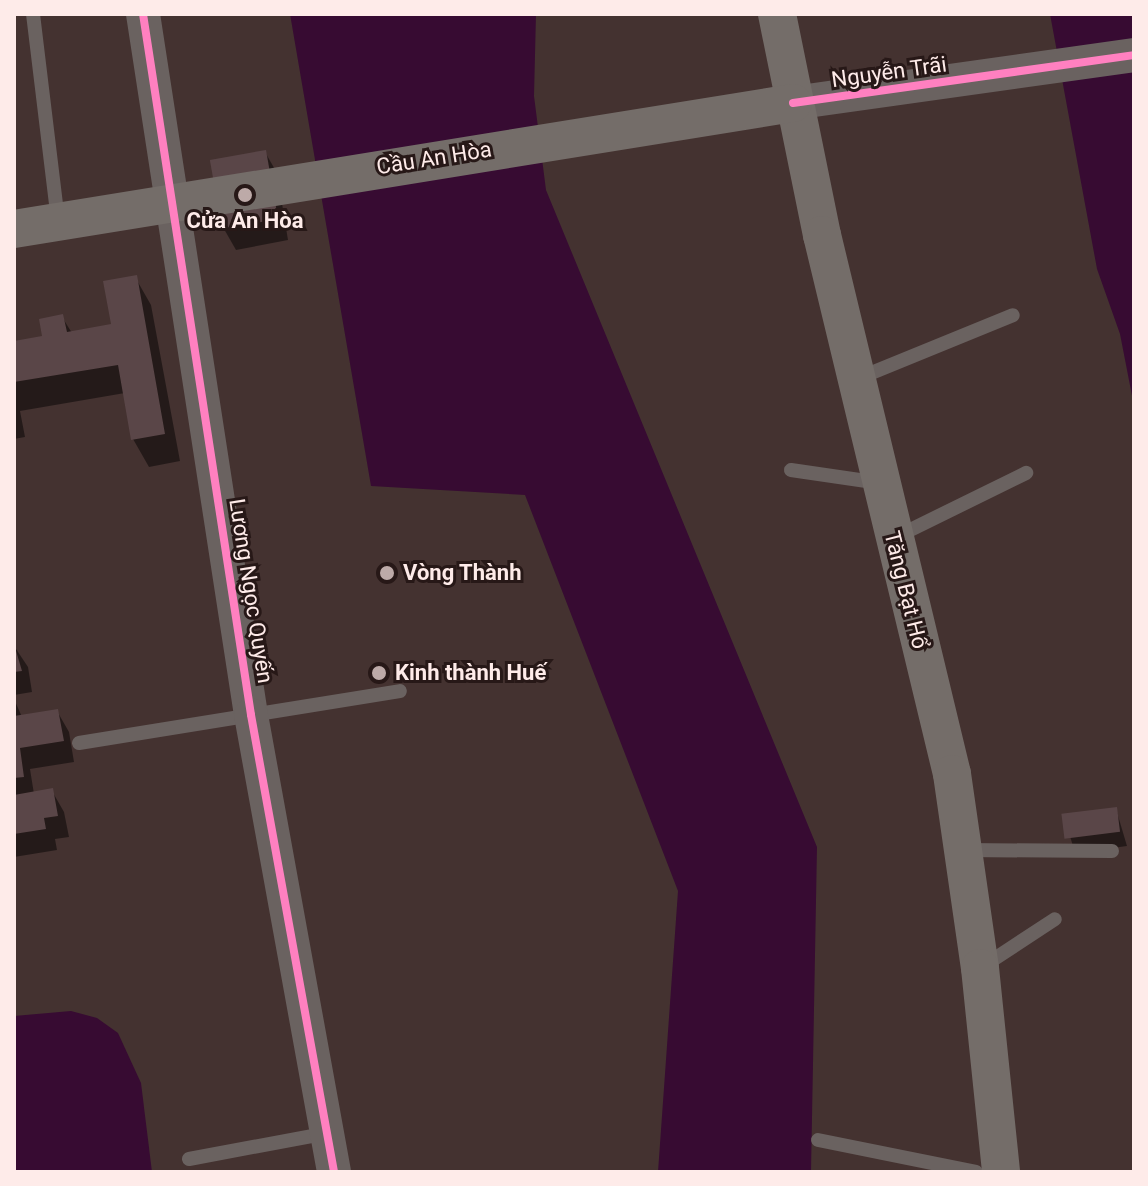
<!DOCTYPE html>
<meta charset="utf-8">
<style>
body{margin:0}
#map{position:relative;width:1148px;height:1186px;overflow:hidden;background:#443230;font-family:Roboto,sans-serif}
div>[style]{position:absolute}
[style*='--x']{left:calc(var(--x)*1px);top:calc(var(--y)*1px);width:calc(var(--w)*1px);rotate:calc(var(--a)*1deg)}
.water>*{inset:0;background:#370b32}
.shadow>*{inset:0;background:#0007}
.building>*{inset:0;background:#5a4648;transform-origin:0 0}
.service>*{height:14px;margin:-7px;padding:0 7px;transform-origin:7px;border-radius:7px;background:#6a6260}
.tertiary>*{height:34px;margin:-17px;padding:0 17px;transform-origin:17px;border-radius:17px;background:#6a6260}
.secondary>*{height:38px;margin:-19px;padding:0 19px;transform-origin:19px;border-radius:19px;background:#746d69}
.cycleway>*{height:8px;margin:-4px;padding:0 4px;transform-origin:4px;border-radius:4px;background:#ff80c0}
.dots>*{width:22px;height:22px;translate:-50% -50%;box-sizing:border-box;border:4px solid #271817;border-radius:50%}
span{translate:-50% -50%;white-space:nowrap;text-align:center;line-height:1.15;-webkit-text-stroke:6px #271817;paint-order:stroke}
.street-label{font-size:22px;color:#feebe9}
.poi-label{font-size:22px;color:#feebe9;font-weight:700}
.left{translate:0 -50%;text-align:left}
.frame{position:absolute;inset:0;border:16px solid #feebe9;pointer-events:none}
</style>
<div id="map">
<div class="water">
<div style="clip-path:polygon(290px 14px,536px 14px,534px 96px,546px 190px,817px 847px,811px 1172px,658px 1172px,678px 891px,525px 495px,371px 486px)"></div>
<div style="clip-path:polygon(1050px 14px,1134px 14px,1134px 406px,1120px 334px,1097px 269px)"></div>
<div style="clip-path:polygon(71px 1011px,97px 1018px,118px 1033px,141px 1083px,152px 1172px,14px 1172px,14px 1016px)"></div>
</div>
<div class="shadow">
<div style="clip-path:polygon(265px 152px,277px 173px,288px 240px,236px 250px,224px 229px)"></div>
<div style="clip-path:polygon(135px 277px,151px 305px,180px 461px,149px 467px,133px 439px,125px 393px,20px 411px,25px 437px,14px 439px,14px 343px,45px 338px,62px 317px,72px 333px,113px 326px)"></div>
<div style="clip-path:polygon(14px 646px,28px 667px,32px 692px,14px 695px)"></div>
<div style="clip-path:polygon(14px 699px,22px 717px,57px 711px,69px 732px,74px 762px,30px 769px,34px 794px,52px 791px,64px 812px,69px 837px,55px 839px,57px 850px,14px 857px)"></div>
<div style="clip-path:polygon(1116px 809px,1127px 846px,1075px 853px,1064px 816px)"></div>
</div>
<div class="building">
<div style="left:266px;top:150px;width:70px;height:57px;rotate:80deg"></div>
<div style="clip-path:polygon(137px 275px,165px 434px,131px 440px,118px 365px,14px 382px,14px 341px,42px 336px,39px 319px,63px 314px,67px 332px,111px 324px,103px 281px)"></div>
<div style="clip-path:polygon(14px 644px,22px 671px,14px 672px)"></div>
<div style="clip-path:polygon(58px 709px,64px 741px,20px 748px,24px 777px,14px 778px,14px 716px)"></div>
<div style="clip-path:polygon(53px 788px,58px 816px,44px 818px,46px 829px,14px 834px,14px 795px)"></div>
<div style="left:1117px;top:807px;width:25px;height:56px;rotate:83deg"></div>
</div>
<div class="service">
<div style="--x:33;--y:14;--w:209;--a:83.1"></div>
<div style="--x:859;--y:378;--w:166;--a:-22.2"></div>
<div style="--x:791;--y:470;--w:90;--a:8.3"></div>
<div style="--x:898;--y:536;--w:143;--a:-26.2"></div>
<div style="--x:79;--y:743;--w:325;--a:-9.2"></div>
<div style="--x:964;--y:850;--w:148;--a:0.4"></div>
<div style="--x:982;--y:967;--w:87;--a:-33.3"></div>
<div style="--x:818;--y:1140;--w:161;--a:11.4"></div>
<div style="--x:189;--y:1159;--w:141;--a:-10.6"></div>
</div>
<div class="tertiary">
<div style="--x:143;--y:14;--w:709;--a:81.24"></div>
<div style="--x:251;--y:715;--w:464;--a:79.7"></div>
<div style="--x:793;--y:103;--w:344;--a:-8"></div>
</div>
<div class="secondary">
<div style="--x:777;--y:14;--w:226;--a:78.5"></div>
<div style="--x:822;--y:235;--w:554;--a:76.44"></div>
<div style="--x:952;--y:774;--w:196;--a:81.8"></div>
<div style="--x:980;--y:968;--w:205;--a:84.1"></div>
<div style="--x:14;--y:229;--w:789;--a:-9.19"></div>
</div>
<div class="cycleway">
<div style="--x:143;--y:14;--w:709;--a:81.24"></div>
<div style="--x:251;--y:715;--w:464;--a:79.7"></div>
<div style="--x:793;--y:103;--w:344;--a:-8"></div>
</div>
<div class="dots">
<div style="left:245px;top:195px;background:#bdaaa8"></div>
<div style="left:387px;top:573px;background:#bdaaa8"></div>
<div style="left:379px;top:673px;background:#bdaaa8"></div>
</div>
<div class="street-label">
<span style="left:889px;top:72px;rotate:-8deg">Nguyễn Trãi</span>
<span style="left:434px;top:158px;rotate:-9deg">Cầu An Hòa</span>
<span style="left:906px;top:590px;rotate:76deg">Tăng Bạt Hổ</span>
<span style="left:251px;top:591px;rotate:81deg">Lương Ngọc Quyến</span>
</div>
<div class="poi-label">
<span style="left:245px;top:221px">Cửa An Hòa</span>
<span class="left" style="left:403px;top:573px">Vòng Thành</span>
<span class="left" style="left:395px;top:673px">Kinh thành Huế</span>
</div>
<div class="frame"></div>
</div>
